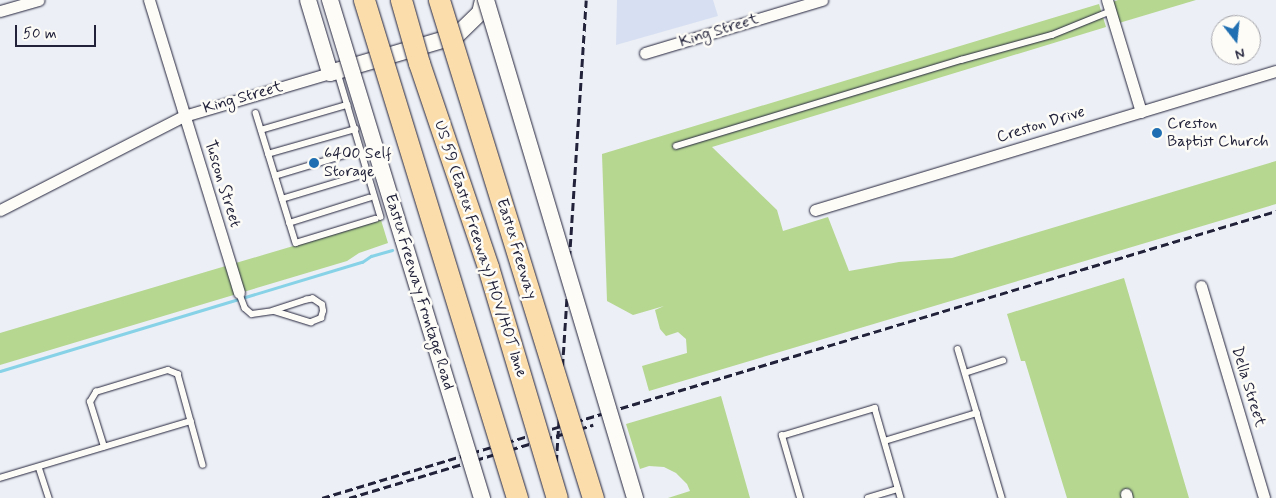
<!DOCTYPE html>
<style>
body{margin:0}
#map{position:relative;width:1276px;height:498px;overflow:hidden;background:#eceff5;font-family:Mynerve,sans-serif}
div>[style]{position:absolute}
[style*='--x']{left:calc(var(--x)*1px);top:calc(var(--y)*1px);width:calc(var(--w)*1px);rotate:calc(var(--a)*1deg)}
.built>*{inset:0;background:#d7e0f2}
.green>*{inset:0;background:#b5d790}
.stream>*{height:3px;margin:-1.5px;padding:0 1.5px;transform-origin:1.5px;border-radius:1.5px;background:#87d2e7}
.roads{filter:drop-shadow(0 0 1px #22223b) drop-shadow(0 0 1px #22223b)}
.lane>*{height:5.5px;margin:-2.75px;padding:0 2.75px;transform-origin:2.75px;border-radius:2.75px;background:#fdfcf7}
.street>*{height:11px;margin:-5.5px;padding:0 5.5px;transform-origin:5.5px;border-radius:5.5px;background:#fdfcf7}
.secondary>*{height:16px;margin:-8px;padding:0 8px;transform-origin:8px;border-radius:8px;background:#fdfcf7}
.rail>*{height:3px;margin-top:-1.5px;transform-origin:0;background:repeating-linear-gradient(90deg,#22223b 0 8px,transparent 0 12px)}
.bridges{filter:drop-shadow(0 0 1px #22223b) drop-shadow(0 0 1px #22223b)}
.secondary-bridge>*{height:16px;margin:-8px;padding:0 8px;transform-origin:8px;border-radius:8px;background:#fdfcf7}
.highway-bridge>*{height:21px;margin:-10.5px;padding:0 10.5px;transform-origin:10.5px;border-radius:10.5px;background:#faddab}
.dots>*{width:14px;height:14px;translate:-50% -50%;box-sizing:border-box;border:2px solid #fdfcf7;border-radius:50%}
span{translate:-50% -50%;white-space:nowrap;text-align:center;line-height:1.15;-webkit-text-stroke:5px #fdfcf7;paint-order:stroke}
.street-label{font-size:16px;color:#22223b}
.poi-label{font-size:16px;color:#22223b}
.left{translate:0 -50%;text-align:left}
.north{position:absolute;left:1211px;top:15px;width:50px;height:50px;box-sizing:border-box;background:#fdfcf7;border:1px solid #a5a5ac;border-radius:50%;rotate:164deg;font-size:14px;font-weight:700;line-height:20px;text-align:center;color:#22223b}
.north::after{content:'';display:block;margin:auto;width:18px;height:22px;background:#1f6fb2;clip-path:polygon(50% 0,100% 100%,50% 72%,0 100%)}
.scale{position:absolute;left:15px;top:25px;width:81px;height:22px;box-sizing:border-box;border:2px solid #22223b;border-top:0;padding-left:6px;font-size:15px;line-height:18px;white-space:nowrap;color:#22223b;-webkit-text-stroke:4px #fdfcf7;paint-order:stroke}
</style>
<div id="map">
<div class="built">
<div style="clip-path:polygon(617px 0,713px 0,718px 16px,616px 45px)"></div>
</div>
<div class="green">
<div style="clip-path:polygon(1118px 0,1196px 0,1119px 23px,1112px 2px)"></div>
<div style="clip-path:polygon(1099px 4px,1106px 27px,712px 147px,777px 210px,783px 231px,828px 217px,849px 271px,899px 262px,952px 258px,1276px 161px,1276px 204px,649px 391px,642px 366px,687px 353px,686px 339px,678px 332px,666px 336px,660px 329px,655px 310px,664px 306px,633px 315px,607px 301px,602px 154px)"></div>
<div style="clip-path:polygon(381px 220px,388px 243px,359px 253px,347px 261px,0 365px,0 333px)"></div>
<div style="clip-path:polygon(1124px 278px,1189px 498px,1067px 498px,1025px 361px,1021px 361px,1007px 314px)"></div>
<div style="clip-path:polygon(721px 396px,750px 498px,668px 498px,690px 491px,687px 484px,676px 473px,664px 467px,649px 466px,640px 469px,626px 424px)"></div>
</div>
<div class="stream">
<div style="--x:0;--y:371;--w:378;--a:-16.8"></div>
<div style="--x:362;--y:262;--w:11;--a:-34"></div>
<div style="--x:371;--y:256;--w:22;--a:-16"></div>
</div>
<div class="roads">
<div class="lane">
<div style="--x:338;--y:73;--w:150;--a:73.4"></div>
<div style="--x:256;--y:113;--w:136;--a:72.9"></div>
<div style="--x:296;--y:243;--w:83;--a:-16.9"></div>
<div style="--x:261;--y:130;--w:90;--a:-16.2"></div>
<div style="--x:676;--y:146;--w:298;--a:-16.8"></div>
<div style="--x:961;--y:60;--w:94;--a:-15.4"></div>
<div style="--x:1052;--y:35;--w:64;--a:-22.1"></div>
<div style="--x:268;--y:154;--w:91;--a:-16"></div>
<div style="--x:275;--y:176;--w:84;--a:-16.7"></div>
<div style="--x:282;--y:199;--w:84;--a:-16.7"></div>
<div style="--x:289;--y:223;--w:84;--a:-17.4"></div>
<div style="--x:239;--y:292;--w:17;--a:69"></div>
<div style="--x:245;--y:308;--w:9;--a:41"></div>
<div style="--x:252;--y:314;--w:22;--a:-8"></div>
<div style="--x:274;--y:311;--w:39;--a:17"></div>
<div style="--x:311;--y:322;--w:11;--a:-22"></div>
<div style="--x:321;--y:318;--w:7;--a:-74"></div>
<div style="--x:323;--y:311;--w:6;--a:-99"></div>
<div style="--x:322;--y:305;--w:11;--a:-146"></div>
<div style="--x:313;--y:299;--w:6;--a:171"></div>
<div style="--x:307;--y:300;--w:35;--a:162"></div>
<div style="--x:958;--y:349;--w:155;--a:73.5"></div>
<div style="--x:965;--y:373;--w:40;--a:-18"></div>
<div style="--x:885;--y:441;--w:96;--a:-16.9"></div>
<div style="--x:104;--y:447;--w:47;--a:-107.3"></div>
<div style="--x:90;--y:402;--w:12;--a:-59"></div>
<div style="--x:96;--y:392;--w:75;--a:-17"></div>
<div style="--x:168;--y:370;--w:11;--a:22"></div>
<div style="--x:178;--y:374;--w:94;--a:74.6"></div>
<div style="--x:39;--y:467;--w:33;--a:72"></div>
<div style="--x:0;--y:478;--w:199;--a:-16.6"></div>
<div style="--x:800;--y:498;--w:65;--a:-106.2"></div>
<div style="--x:782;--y:436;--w:97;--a:-16.8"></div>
<div style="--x:875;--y:408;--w:94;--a:73.9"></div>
<div style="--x:868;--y:498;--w:31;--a:-17"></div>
</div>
<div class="street">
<div style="--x:149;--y:0;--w:306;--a:72.9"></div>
<div style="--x:1107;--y:0;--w:117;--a:73.1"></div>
<div style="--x:0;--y:11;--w:40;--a:-16"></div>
<div style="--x:645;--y:53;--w:185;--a:-16.7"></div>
<div style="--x:0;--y:210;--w:207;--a:-27.1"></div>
<div style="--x:184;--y:116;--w:152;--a:-16.4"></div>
<div style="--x:815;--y:210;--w:481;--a:-16.8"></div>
<div style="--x:1201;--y:286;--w:221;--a:73.4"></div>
<div style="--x:1126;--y:494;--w:4;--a:76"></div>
</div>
<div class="secondary">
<div style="--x:308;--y:0;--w:76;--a:73.2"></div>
<div style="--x:330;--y:73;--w:131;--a:-16.4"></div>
<div style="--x:456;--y:36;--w:33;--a:-44"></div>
<div style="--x:480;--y:13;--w:13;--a:-77"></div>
</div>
</div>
<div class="rail">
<div style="--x:322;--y:498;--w:996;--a:-16.74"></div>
<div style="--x:349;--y:498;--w:255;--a:-16.7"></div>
<div style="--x:554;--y:498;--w:499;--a:-86.3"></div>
</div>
<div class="bridges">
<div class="secondary-bridge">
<div style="--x:330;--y:0;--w:521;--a:73.03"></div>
<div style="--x:486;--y:0;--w:520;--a:73.34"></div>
</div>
<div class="highway-bridge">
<div style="--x:364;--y:0;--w:521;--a:72.92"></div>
<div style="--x:401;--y:0;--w:66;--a:74.1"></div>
<div style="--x:419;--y:63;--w:215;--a:71.3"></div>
<div style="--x:488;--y:267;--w:241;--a:73.4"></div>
<div style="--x:439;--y:0;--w:521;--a:72.82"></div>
</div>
</div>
<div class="dots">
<div style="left:1157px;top:133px;background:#1f6fb2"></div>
<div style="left:314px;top:163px;background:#1f6fb2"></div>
</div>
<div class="street-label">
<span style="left:719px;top:31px;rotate:-17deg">King Street</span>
<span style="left:243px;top:98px;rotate:-16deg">King Street</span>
<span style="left:1041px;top:125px;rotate:-17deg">Creston Drive</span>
<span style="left:222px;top:184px;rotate:73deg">Tuscon Street</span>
<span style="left:480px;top:249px;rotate:72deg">US 59 (Eastex Freeway) HOV/HOT lane</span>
<span style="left:516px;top:249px;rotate:73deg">Eastex Freeway</span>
<span style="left:419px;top:292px;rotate:73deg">Eastex Freeway Frontage Road</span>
<span style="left:1248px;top:387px;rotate:73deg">Della Street</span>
</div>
<div class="poi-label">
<span class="left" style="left:1167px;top:133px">Creston<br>Baptist Church</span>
<span class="left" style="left:324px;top:163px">6400 Self<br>Storage</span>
</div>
<div class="north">N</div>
<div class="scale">50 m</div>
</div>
